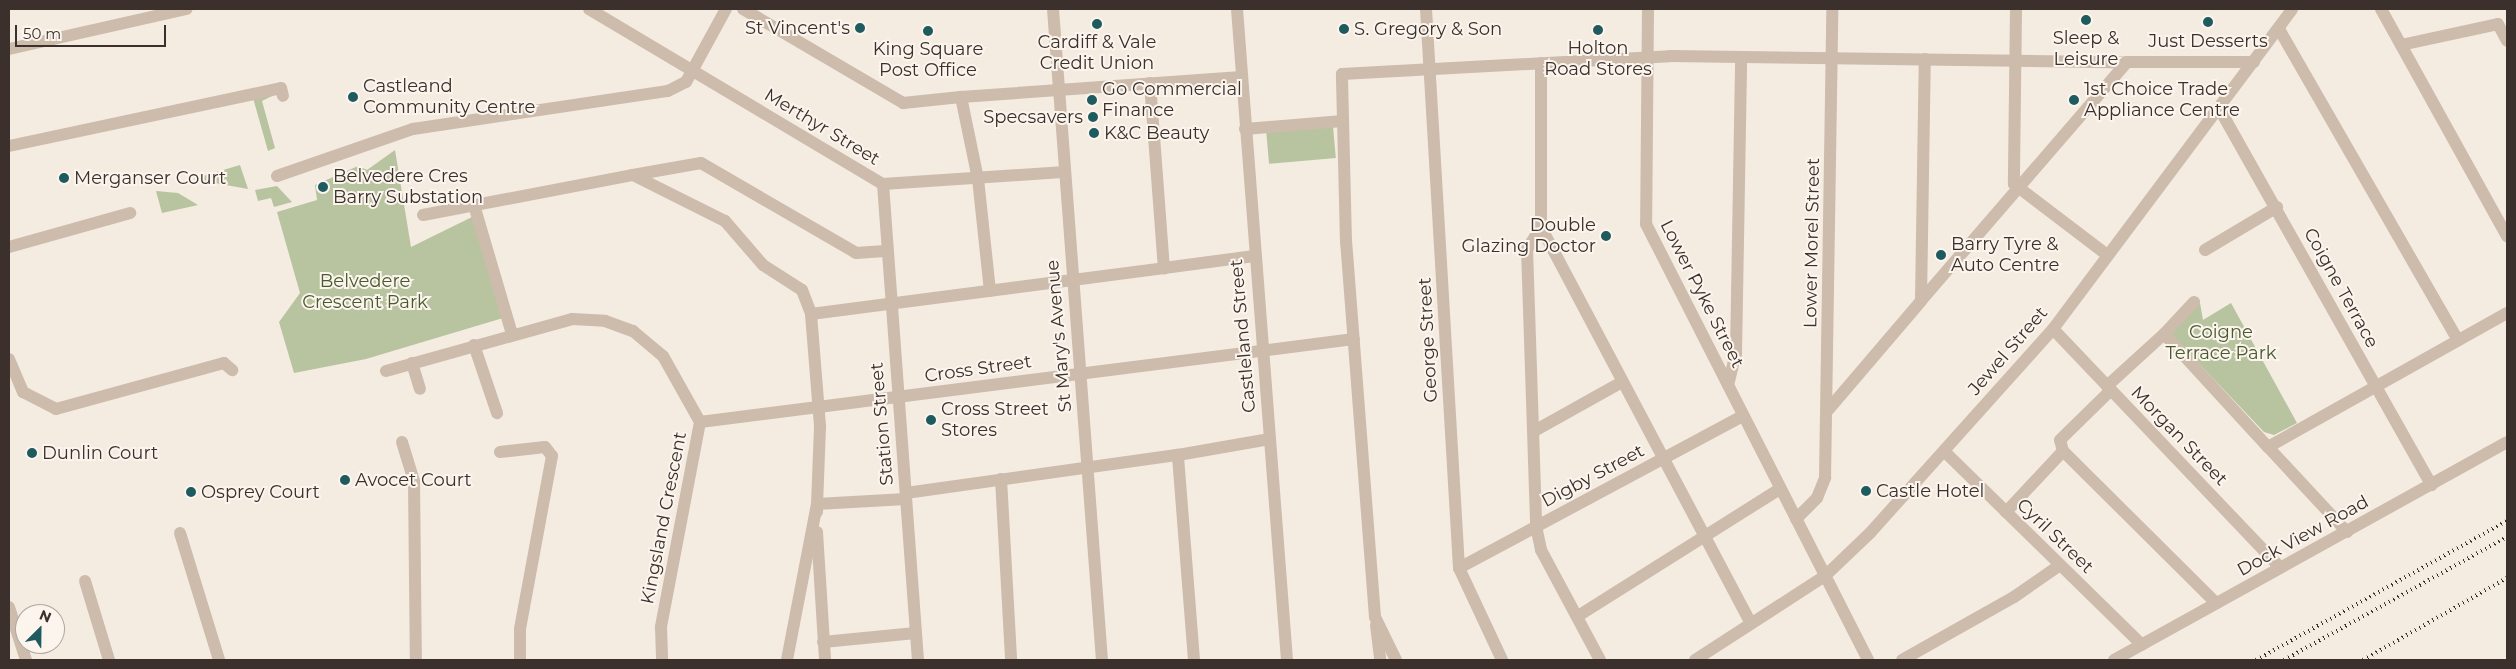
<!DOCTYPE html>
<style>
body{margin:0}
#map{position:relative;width:2516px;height:669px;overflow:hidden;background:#f4ebe1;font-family:Montserrat,sans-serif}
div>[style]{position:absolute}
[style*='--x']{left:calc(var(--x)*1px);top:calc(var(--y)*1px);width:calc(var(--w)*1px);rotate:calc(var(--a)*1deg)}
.green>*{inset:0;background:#b8c4a0;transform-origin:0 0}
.minor>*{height:12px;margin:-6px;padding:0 6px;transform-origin:6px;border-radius:6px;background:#cdbbac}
.rail>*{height:4px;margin-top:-2px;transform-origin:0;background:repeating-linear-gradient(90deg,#3b302b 0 1px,transparent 0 5px)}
.dots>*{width:14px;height:14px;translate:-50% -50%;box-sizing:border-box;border:2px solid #fbf5ee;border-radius:50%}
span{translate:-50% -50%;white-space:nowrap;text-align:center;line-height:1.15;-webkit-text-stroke:4px #fbf5ee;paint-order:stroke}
.poi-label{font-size:18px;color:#3b302b}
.right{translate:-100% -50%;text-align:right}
.left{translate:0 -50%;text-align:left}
.street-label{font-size:18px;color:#3b302b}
.park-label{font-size:18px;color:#4a5a2e}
.frame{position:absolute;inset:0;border:10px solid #3b302b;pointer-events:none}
.north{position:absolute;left:15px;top:604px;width:50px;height:50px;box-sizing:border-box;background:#fbf5ee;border:1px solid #aea6a0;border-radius:50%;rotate:23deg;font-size:14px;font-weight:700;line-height:20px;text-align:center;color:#3b302b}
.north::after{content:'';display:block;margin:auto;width:18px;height:22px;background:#1f5a5e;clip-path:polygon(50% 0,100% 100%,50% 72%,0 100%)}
.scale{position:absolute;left:15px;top:25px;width:151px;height:22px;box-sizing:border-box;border:2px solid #3b302b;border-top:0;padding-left:6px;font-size:15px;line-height:18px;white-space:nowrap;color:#3b302b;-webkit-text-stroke:4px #fbf5ee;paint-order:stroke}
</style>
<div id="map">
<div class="green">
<div style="clip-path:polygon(274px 95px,262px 101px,275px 148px,268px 151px,253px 98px)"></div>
<div style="left:1333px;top:126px;width:32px;height:67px;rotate:85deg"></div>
<div style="clip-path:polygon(395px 150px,411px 247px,472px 217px,503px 318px,366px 359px,294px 373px,279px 322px,300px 293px,277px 212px,317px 200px,315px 185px,358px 166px,367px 170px)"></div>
<div style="clip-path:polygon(240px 165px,248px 189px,193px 179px)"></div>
<div style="clip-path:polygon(277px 186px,292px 202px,274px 207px,271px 198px,258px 201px,255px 190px)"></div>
<div style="clip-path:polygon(156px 191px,178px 193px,198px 205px,162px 213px)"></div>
<div style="clip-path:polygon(2200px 303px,2203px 320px,2231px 303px,2297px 423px,2274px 435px,2264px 432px,2170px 333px)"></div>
</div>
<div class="minor">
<div style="--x:589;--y:9;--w:342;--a:30.8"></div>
<div style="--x:883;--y:184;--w:179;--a:-3.8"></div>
<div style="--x:743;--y:9;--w:186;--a:30.4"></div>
<div style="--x:903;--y:103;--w:58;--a:-5.9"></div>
<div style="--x:1053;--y:9;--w:653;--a:85.7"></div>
<div style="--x:1237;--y:9;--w:653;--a:85.61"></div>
<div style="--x:1426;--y:9;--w:560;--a:86.62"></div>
<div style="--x:1459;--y:568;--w:102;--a:64.9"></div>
<div style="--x:1648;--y:9;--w:215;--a:90.5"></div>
<div style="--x:1646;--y:224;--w:489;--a:63"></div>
<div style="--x:2016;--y:9;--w:175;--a:90.7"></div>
<div style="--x:2014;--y:184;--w:116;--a:37.3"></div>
<div style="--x:2381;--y:9;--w:260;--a:61"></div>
<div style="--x:2279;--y:29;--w:359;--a:60.1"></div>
<div style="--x:2401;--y:45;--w:99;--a:-12.2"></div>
<div style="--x:2498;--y:24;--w:19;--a:62"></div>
<div style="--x:9;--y:49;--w:182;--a:-12.7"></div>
<div style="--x:2127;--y:62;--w:127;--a:0"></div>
<div style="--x:1541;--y:63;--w:164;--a:90"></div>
<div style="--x:1541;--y:227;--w:448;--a:62.1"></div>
<div style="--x:1150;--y:83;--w:186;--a:85.7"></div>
<div style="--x:1164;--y:268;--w:91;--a:-7.6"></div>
<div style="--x:2219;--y:108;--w:433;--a:60.6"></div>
<div style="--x:1245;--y:129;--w:98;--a:-4.7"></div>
<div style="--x:9;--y:146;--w:278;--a:-12"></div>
<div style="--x:281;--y:88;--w:8;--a:76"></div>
<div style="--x:633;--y:175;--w:69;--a:-10"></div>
<div style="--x:701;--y:163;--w:179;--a:30.1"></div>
<div style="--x:856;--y:253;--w:29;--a:-4"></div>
<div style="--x:277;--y:176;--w:144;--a:-19.1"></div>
<div style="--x:413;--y:129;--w:258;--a:-8.5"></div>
<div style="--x:668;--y:91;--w:20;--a:-27"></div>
<div style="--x:686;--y:82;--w:83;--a:-61.3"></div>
<div style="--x:883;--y:184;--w:477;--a:85.8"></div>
<div style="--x:474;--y:205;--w:134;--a:73.6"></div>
<div style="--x:423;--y:215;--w:214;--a:-10.8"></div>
<div style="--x:633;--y:175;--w:103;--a:26.6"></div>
<div style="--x:725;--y:221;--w:58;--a:49.2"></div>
<div style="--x:763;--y:265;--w:46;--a:32.7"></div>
<div style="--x:802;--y:290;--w:26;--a:69"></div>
<div style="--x:811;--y:314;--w:113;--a:85.4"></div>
<div style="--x:820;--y:427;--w:77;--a:92.2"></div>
<div style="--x:817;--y:504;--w:159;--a:100.9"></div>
<div style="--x:1541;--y:227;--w:26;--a:122"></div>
<div style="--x:1527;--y:249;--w:277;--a:88.1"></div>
<div style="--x:1536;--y:526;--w:25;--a:78"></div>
<div style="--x:1541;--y:550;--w:125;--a:61.8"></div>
<div style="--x:9;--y:247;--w:126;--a:-15.7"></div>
<div style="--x:2205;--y:250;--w:84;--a:-30.8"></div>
<div style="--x:990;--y:291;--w:113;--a:-96.1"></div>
<div style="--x:978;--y:179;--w:84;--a:-101.7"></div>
<div style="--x:961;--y:97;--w:281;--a:-4.1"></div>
<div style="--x:811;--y:314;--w:356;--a:-7.4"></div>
<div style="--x:2053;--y:329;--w:329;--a:46.4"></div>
<div style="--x:2164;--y:334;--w:44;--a:-46.8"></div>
<div style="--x:474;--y:345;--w:72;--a:71.3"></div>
<div style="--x:9;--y:359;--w:36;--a:67"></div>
<div style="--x:23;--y:392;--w:37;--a:27"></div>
<div style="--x:56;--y:409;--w:174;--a:-15.3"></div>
<div style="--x:224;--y:363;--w:11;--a:41"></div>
<div style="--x:412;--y:363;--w:27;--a:73"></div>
<div style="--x:386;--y:371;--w:193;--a:-15.6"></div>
<div style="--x:572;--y:319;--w:33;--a:3"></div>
<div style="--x:605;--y:321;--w:30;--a:20"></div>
<div style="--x:633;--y:331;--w:39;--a:40"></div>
<div style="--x:663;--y:356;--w:76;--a:60.7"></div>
<div style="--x:700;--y:422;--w:209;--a:100.8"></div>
<div style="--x:661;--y:627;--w:33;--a:88"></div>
<div style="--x:1728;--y:385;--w:32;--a:-76"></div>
<div style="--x:1736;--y:354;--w:297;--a:-89"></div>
<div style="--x:2107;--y:386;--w:77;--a:-42.4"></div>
<div style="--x:2164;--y:334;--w:154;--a:47.4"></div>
<div style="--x:1828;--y:410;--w:143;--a:-49.5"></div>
<div style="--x:1921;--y:301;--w:242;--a:-89.1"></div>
<div style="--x:700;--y:422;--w:659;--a:-7.23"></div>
<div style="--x:1536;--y:430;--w:98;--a:-29.2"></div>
<div style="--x:402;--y:442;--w:41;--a:72.9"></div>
<div style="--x:414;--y:481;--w:179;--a:89.4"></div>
<div style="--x:1944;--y:451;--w:277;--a:44.4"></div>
<div style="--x:2063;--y:451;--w:216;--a:44.8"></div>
<div style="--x:500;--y:452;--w:45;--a:-6.3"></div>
<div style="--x:545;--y:447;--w:11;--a:52"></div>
<div style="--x:552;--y:456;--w:176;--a:100.5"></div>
<div style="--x:520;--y:629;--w:31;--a:90"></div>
<div style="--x:1001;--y:479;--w:181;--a:86.8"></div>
<div style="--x:906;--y:493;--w:275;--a:-8"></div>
<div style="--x:817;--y:512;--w:8;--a:-90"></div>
<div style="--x:817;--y:504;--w:89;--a:-3.2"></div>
<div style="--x:2006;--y:512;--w:83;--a:-46.9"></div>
<div style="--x:2063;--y:451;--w:11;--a:-105"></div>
<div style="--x:2060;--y:440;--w:71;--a:-44.4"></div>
<div style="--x:1796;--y:519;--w:30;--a:-45"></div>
<div style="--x:1817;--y:498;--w:22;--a:-68"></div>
<div style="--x:1825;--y:478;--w:469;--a:-89.1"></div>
<div style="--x:817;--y:532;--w:128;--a:86.4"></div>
<div style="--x:2347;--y:532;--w:116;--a:-132.9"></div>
<div style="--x:2268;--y:447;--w:274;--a:-29.3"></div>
<div style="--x:180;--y:533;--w:133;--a:72.9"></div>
<div style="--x:1459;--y:568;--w:322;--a:-28.2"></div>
<div style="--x:85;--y:581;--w:83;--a:73.1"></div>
<div style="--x:9;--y:607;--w:56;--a:72.2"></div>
<div style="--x:1578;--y:616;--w:239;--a:-32.2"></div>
<div style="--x:1376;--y:625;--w:35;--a:83"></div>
<div style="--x:823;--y:642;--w:93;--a:-5.5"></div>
<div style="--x:1194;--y:660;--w:206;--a:-94.5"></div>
<div style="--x:1178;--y:455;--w:93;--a:-9.9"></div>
<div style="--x:1396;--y:660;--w:48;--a:-116"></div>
<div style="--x:1375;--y:617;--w:376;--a:-94.4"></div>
<div style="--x:1346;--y:242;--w:168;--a:-91.4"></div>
<div style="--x:1342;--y:74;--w:328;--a:-3.1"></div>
<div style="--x:1670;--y:56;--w:457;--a:0.8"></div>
<div style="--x:2127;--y:62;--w:316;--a:130.8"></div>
<div style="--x:1695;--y:660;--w:155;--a:-32.9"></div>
<div style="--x:1825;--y:576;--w:62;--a:-43.7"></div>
<div style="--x:1870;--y:533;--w:274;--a:-48.1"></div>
<div style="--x:2053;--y:329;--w:399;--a:-53.2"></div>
<div style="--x:1902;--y:660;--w:129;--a:-29.4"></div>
<div style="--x:2014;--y:597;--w:56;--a:-34.8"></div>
<div style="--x:2114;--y:660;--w:449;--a:-29"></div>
</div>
<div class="rail">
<div style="--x:2256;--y:660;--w:287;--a:-29"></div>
<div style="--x:2284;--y:660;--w:255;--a:-28.9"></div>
<div style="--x:2363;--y:660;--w:166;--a:-29.7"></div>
</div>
<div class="dots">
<div style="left:2086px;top:20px;background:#1f5a5e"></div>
<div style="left:2208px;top:22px;background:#1f5a5e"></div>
<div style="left:1097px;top:24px;background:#1f5a5e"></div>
<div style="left:860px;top:28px;background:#1f5a5e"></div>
<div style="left:1344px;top:29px;background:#1f5a5e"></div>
<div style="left:1598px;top:30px;background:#1f5a5e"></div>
<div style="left:928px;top:31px;background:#1f5a5e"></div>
<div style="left:353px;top:97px;background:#1f5a5e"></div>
<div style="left:1092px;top:100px;background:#1f5a5e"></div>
<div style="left:2074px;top:100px;background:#1f5a5e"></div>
<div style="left:1093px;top:117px;background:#1f5a5e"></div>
<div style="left:1094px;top:133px;background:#1f5a5e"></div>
<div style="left:64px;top:178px;background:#1f5a5e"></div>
<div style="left:323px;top:187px;background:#1f5a5e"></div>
<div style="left:1606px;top:236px;background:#1f5a5e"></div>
<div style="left:1941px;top:255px;background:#1f5a5e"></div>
<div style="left:931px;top:420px;background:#1f5a5e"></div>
<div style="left:32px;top:453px;background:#1f5a5e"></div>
<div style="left:345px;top:480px;background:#1f5a5e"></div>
<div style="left:1866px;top:491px;background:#1f5a5e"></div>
<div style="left:191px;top:492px;background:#1f5a5e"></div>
</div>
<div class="poi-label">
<span class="right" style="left:850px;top:28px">St Vincent's</span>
<span class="left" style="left:1354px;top:29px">S. Gregory &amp; Son</span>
<span style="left:2086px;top:49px">Sleep &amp;<br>Leisure</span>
<span style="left:2208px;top:41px">Just Desserts</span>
<span style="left:1097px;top:53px">Cardiff &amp; Vale<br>Credit Union</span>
<span style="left:1598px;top:59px">Holton<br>Road Stores</span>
<span style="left:928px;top:60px">King Square<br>Post Office</span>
<span class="left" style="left:363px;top:97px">Castleand<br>Community Centre</span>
<span class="left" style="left:1102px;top:100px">Go Commercial<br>Finance</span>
<span class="left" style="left:2084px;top:100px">1st Choice Trade<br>Appliance Centre</span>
<span class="right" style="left:1083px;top:117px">Specsavers</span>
<span class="left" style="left:1104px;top:133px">K&amp;C Beauty</span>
<span class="left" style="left:333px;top:187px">Belvedere Cres<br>Barry Substation</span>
<span class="left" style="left:74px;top:178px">Merganser Court</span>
<span class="right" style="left:1596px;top:236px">Double<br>Glazing Doctor</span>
<span class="left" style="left:1951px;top:255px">Barry Tyre &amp;<br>Auto Centre</span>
<span class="left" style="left:941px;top:420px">Cross Street<br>Stores</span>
<span class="left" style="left:42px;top:453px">Dunlin Court</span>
<span class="left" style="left:355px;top:480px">Avocet Court</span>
<span class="left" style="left:1876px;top:491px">Castle Hotel</span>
<span class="left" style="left:201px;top:492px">Osprey Court</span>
</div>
<div class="street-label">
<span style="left:822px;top:127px;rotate:31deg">Merthyr Street</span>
<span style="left:1812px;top:243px;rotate:-89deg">Lower Morel Street</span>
<span style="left:2341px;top:288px;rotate:61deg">Coigne Terrace</span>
<span style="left:1702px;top:294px;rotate:63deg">Lower Pyke Street</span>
<span style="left:1059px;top:336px;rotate:-95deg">St Mary's Avenue</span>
<span style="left:1243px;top:336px;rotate:-95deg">Castleland Street</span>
<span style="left:1428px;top:340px;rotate:-93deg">George Street</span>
<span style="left:2008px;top:351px;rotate:-49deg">Jewel Street</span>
<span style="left:978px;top:369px;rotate:-8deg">Cross Street</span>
<span style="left:882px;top:424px;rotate:-95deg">Station Street</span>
<span style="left:2179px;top:436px;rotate:46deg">Morgan Street</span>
<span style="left:1593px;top:476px;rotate:-28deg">Digby Street</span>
<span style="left:664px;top:518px;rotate:-79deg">Kingsland Crescent</span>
<span style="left:2055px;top:536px;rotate:44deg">Cyril Street</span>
<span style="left:2303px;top:536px;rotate:-29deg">Dock View Road</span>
</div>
<div class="park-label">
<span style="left:365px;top:292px">Belvedere<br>Crescent Park</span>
<span style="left:2221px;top:343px">Coigne<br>Terrace Park</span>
</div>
<div class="frame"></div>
<div class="north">N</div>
<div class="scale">50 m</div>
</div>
